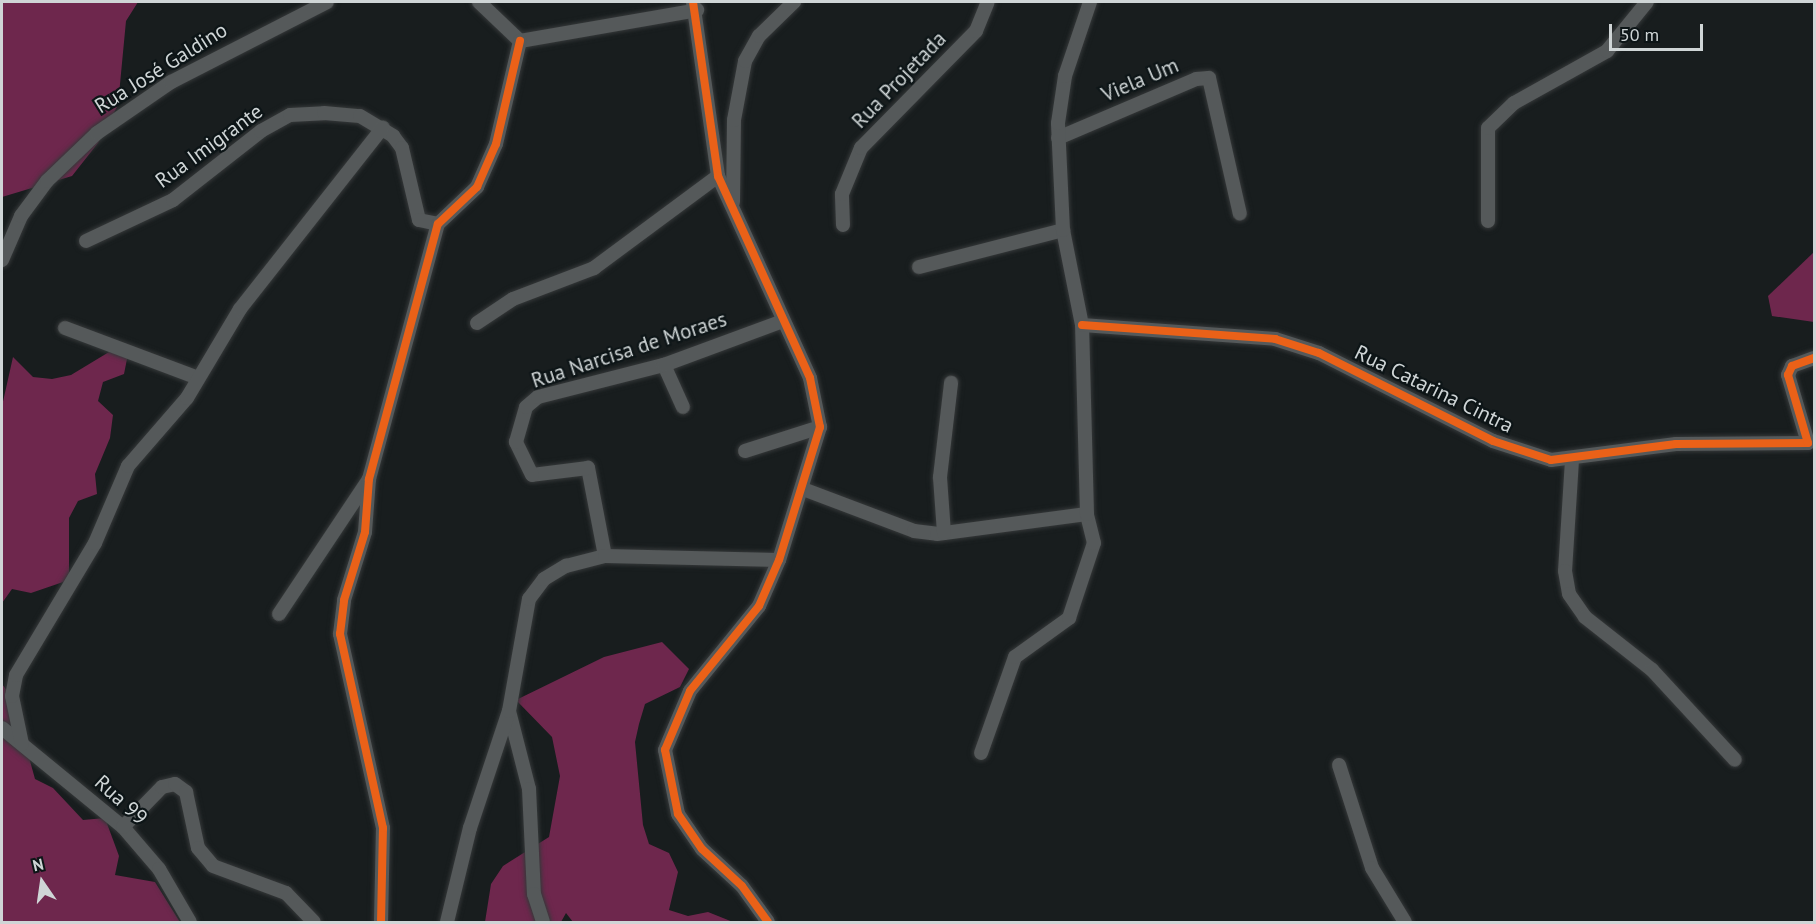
<!DOCTYPE html>
<meta charset="utf-8">
<style>
body{margin:0}
#map{position:relative;width:1816px;height:924px;overflow:hidden;background:#181d1e;font-family:"PT Sans",sans-serif}
div>[style]{position:absolute}
[style*='--x']{left:calc(var(--x)*1px);top:calc(var(--y)*1px);width:calc(var(--w)*1px);rotate:calc(var(--a)*1deg)}
.forest>*{inset:0;background:#6e274d}
.roads{filter:drop-shadow(0 0 2px #353839) drop-shadow(0 0 2px #353839)}
.minor>*{height:14px;margin:-7px;padding:0 7px;transform-origin:7px;border-radius:7px;background:#55595a}
.cycleway>*{height:8px;margin:-4px;padding:0 4px;transform-origin:4px;border-radius:4px;background:#ea6118}
span{translate:-50% -50%;white-space:nowrap;text-align:center;line-height:1.15;-webkit-text-stroke:4.5px #0d1517;paint-order:stroke}
.street-label{font-size:21px;color:#cfd5d6}
.frame{position:absolute;inset:0;border:3px solid #cfd5d6;pointer-events:none}
.north{position:absolute;left:12px;top:852px;width:60px;height:60px;-webkit-text-stroke:4px #0d1517;paint-order:stroke;rotate:347deg;font-size:16px;font-weight:700;line-height:24px;text-align:center;color:#cfd5d6}
.north::after{content:'';display:block;margin:auto;width:21px;height:27px;background:#cfd5d6;clip-path:polygon(50% 0,100% 100%,50% 72%,0 100%)}
.scale{position:absolute;left:1609px;top:24px;width:94px;height:27px;box-sizing:border-box;border:3px solid #cfd5d6;border-top:0;padding-left:8px;font-size:18px;line-height:21px;white-space:nowrap;color:#cfd5d6;-webkit-text-stroke:4px #0d1517;paint-order:stroke}
</style>
<div id="map">
<div class="forest">
<div style="clip-path:polygon(2px 2px,138px 2px,126px 21px,118px 105px,98px 143px,72px 176px,2px 197px)"></div>
<div style="clip-path:polygon(1814px 252px,1814px 322px,1772px 316px,1768px 296px)"></div>
<div style="clip-path:polygon(109px 352px,128px 354px,124px 374px,103px 382px,98px 401px,113px 415px,110px 438px,95px 474px,97px 494px,78px 501px,69px 518px,69px 580px,31px 593px,12px 589px,2px 603px,2px 406px,13px 357px,33px 377px,52px 379px,71px 375px)"></div>
<div style="clip-path:polygon(662px 642px,689px 669px,680px 687px,645px 704px,639px 724px,635px 742px,643px 825px,649px 844px,669px 853px,678px 872px,669px 910px,688px 916px,708px 912px,733px 922px,573px 922px,566px 913px,561px 922px,485px 922px,491px 884px,503px 866px,549px 837px,560px 776px,552px 737px,516px 700px,604px 657px)"></div>
<div style="clip-path:polygon(2px 684px,13px 699px,35px 779px,53px 788px,83px 820px,105px 818px,119px 856px,115px 875px,155px 882px,180px 922px,2px 922px)"></div>
</div>
<div class="roads">
<div class="minor">
<div style="--x:479;--y:2;--w:57;--a:43.6"></div>
<div style="--x:693;--y:2;--w:176;--a:81.8"></div>
<div style="--x:718;--y:176;--w:222;--a:65.5"></div>
<div style="--x:810;--y:378;--w:50;--a:78.5"></div>
<div style="--x:820;--y:427;--w:139;--a:107.1"></div>
<div style="--x:779;--y:560;--w:50;--a:113.5"></div>
<div style="--x:759;--y:606;--w:109;--a:129.1"></div>
<div style="--x:690;--y:691;--w:64;--a:113"></div>
<div style="--x:665;--y:750;--w:65;--a:78.5"></div>
<div style="--x:678;--y:814;--w:42;--a:55.6"></div>
<div style="--x:702;--y:849;--w:54;--a:42.8"></div>
<div style="--x:742;--y:886;--w:44;--a:54.2"></div>
<div style="--x:520;--y:41;--w:180;--a:-9.9"></div>
<div style="--x:1058;--y:138;--w:150;--a:-23.1"></div>
<div style="--x:1196;--y:79;--w:13;--a:-4"></div>
<div style="--x:1209;--y:78;--w:139;--a:77.2"></div>
<div style="--x:733;--y:202;--w:82;--a:-89.3"></div>
<div style="--x:734;--y:120;--w:60;--a:-79.4"></div>
<div style="--x:745;--y:61;--w:29;--a:-61"></div>
<div style="--x:759;--y:36;--w:49;--a:-44.2"></div>
<div style="--x:1488;--y:221;--w:93;--a:-90"></div>
<div style="--x:1488;--y:128;--w:36;--a:-44"></div>
<div style="--x:1514;--y:103;--w:107;--a:-29.2"></div>
<div style="--x:1607;--y:51;--w:63;--a:-50.8"></div>
<div style="--x:843;--y:225;--w:31;--a:-92"></div>
<div style="--x:842;--y:194;--w:50;--a:-67.6"></div>
<div style="--x:861;--y:148;--w:164;--a:-45.5"></div>
<div style="--x:976;--y:31;--w:31;--a:-68"></div>
<div style="--x:86;--y:241;--w:96;--a:-25.2"></div>
<div style="--x:173;--y:200;--w:112;--a:-38.1"></div>
<div style="--x:261;--y:131;--w:33;--a:-29"></div>
<div style="--x:290;--y:115;--w:34;--a:-3"></div>
<div style="--x:324;--y:113;--w:36;--a:5"></div>
<div style="--x:360;--y:116;--w:39;--a:31"></div>
<div style="--x:393;--y:136;--w:15;--a:53"></div>
<div style="--x:402;--y:148;--w:74;--a:76.7"></div>
<div style="--x:419;--y:220;--w:19;--a:12"></div>
<div style="--x:2;--y:260;--w:48;--a:-66.6"></div>
<div style="--x:21;--y:216;--w:44;--a:-53.4"></div>
<div style="--x:47;--y:181;--w:69;--a:-43.8"></div>
<div style="--x:97;--y:133;--w:90;--a:-34.6"></div>
<div style="--x:171;--y:82;--w:175;--a:-27.1"></div>
<div style="--x:919;--y:267;--w:149;--a:-14.4"></div>
<div style="--x:477;--y:323;--w:43;--a:-33.7"></div>
<div style="--x:513;--y:299;--w:87;--a:-20.9"></div>
<div style="--x:594;--y:268;--w:154;--a:-36.6"></div>
<div style="--x:1082;--y:325;--w:194;--a:4.1"></div>
<div style="--x:1275;--y:339;--w:46;--a:17.7"></div>
<div style="--x:1319;--y:353;--w:195;--a:26.8"></div>
<div style="--x:1493;--y:441;--w:61;--a:18.1"></div>
<div style="--x:1551;--y:460;--w:126;--a:-7.3"></div>
<div style="--x:1676;--y:444;--w:132;--a:-0.4"></div>
<div style="--x:1808;--y:443;--w:71;--a:-106.4"></div>
<div style="--x:1788;--y:375;--w:10;--a:-66"></div>
<div style="--x:1792;--y:366;--w:23;--a:-20"></div>
<div style="--x:65;--y:328;--w:142;--a:20.6"></div>
<div style="--x:664;--y:365;--w:46;--a:65.7"></div>
<div style="--x:745;--y:451;--w:79;--a:-17.7"></div>
<div style="--x:1572;--y:460;--w:111;--a:93.6"></div>
<div style="--x:1565;--y:571;--w:23;--a:80"></div>
<div style="--x:1569;--y:594;--w:28;--a:55"></div>
<div style="--x:1585;--y:617;--w:85;--a:38.3"></div>
<div style="--x:1652;--y:670;--w:122;--a:47.3"></div>
<div style="--x:803;--y:489;--w:119;--a:20.7"></div>
<div style="--x:914;--y:531;--w:23;--a:7"></div>
<div style="--x:937;--y:534;--w:151;--a:-7.6"></div>
<div style="--x:944;--y:533;--w:56;--a:-94.1"></div>
<div style="--x:940;--y:477;--w:95;--a:-83.3"></div>
<div style="--x:605;--y:556;--w:90;--a:-100.9"></div>
<div style="--x:588;--y:468;--w:56;--a:172.9"></div>
<div style="--x:532;--y:475;--w:37;--a:-116"></div>
<div style="--x:516;--y:442;--w:36;--a:-74"></div>
<div style="--x:526;--y:407;--w:16;--a:-40"></div>
<div style="--x:538;--y:397;--w:130;--a:-14.3"></div>
<div style="--x:664;--y:365;--w:127;--a:-20.3"></div>
<div style="--x:279;--y:614;--w:162;--a:-56.3"></div>
<div style="--x:509;--y:711;--w:81;--a:75.6"></div>
<div style="--x:529;--y:789;--w:105;--a:87.3"></div>
<div style="--x:534;--y:894;--w:29;--a:72"></div>
<div style="--x:2;--y:728;--w:156;--a:39.3"></div>
<div style="--x:123;--y:827;--w:55;--a:49.4"></div>
<div style="--x:159;--y:869;--w:61;--a:59.7"></div>
<div style="--x:22;--y:744;--w:49;--a:-101.8"></div>
<div style="--x:12;--y:696;--w:21;--a:-79"></div>
<div style="--x:16;--y:675;--w:154;--a:-59.1"></div>
<div style="--x:95;--y:543;--w:84;--a:-66.8"></div>
<div style="--x:128;--y:466;--w:90;--a:-49.1"></div>
<div style="--x:187;--y:398;--w:104;--a:-59.2"></div>
<div style="--x:240;--y:309;--w:231;--a:-51.8"></div>
<div style="--x:981;--y:753;--w:102;--a:-70.5"></div>
<div style="--x:1015;--y:657;--w:67;--a:-35.8"></div>
<div style="--x:1069;--y:618;--w:79;--a:-71.6"></div>
<div style="--x:1094;--y:543;--w:30;--a:-104"></div>
<div style="--x:1087;--y:514;--w:189;--a:-91.5"></div>
<div style="--x:1082;--y:325;--w:97;--a:-101.3"></div>
<div style="--x:1063;--y:230;--w:107;--a:-92.7"></div>
<div style="--x:1058;--y:123;--w:48;--a:-81.5"></div>
<div style="--x:1065;--y:76;--w:78;--a:-71.3"></div>
<div style="--x:1339;--y:765;--w:108;--a:72.2"></div>
<div style="--x:1372;--y:868;--w:63;--a:58.6"></div>
<div style="--x:123;--y:827;--w:56;--a:-45.7"></div>
<div style="--x:162;--y:787;--w:13;--a:-13"></div>
<div style="--x:175;--y:784;--w:14;--a:36"></div>
<div style="--x:186;--y:792;--w:57;--a:77.9"></div>
<div style="--x:198;--y:848;--w:23;--a:50"></div>
<div style="--x:213;--y:866;--w:78;--a:20.3"></div>
<div style="--x:286;--y:893;--w:40;--a:46"></div>
<div style="--x:381;--y:922;--w:94;--a:-88.8"></div>
<div style="--x:383;--y:828;--w:199;--a:-102.5"></div>
<div style="--x:340;--y:634;--w:34;--a:-83"></div>
<div style="--x:344;--y:600;--w:71;--a:-72.8"></div>
<div style="--x:365;--y:532;--w:53;--a:-85.7"></div>
<div style="--x:369;--y:479;--w:264;--a:-74.9"></div>
<div style="--x:438;--y:224;--w:54;--a:-43.5"></div>
<div style="--x:477;--y:187;--w:47;--a:-66.2"></div>
<div style="--x:496;--y:144;--w:106;--a:-76.9"></div>
<div style="--x:447;--y:922;--w:97;--a:-76.3"></div>
<div style="--x:470;--y:828;--w:123;--a:-71.6"></div>
<div style="--x:509;--y:711;--w:114;--a:-79.9"></div>
<div style="--x:529;--y:599;--w:25;--a:-53"></div>
<div style="--x:544;--y:579;--w:26;--a:-31"></div>
<div style="--x:566;--y:566;--w:40;--a:-14.4"></div>
<div style="--x:605;--y:556;--w:174;--a:1.3"></div>
</div>
</div>
<div class="cycleway">
<div style="--x:693;--y:2;--w:176;--a:81.8"></div>
<div style="--x:718;--y:176;--w:222;--a:65.5"></div>
<div style="--x:810;--y:378;--w:50;--a:78.5"></div>
<div style="--x:820;--y:427;--w:139;--a:107.1"></div>
<div style="--x:779;--y:560;--w:50;--a:113.5"></div>
<div style="--x:759;--y:606;--w:109;--a:129.1"></div>
<div style="--x:690;--y:691;--w:64;--a:113"></div>
<div style="--x:665;--y:750;--w:65;--a:78.5"></div>
<div style="--x:678;--y:814;--w:42;--a:55.6"></div>
<div style="--x:702;--y:849;--w:54;--a:42.8"></div>
<div style="--x:742;--y:886;--w:44;--a:54.2"></div>
<div style="--x:1082;--y:325;--w:194;--a:4.1"></div>
<div style="--x:1275;--y:339;--w:46;--a:17.7"></div>
<div style="--x:1319;--y:353;--w:195;--a:26.8"></div>
<div style="--x:1493;--y:441;--w:61;--a:18.1"></div>
<div style="--x:1551;--y:460;--w:126;--a:-7.3"></div>
<div style="--x:1676;--y:444;--w:132;--a:-0.4"></div>
<div style="--x:1808;--y:443;--w:71;--a:-106.4"></div>
<div style="--x:1788;--y:375;--w:10;--a:-66"></div>
<div style="--x:1792;--y:366;--w:23;--a:-20"></div>
<div style="--x:381;--y:922;--w:94;--a:-88.8"></div>
<div style="--x:383;--y:828;--w:199;--a:-102.5"></div>
<div style="--x:340;--y:634;--w:34;--a:-83"></div>
<div style="--x:344;--y:600;--w:71;--a:-72.8"></div>
<div style="--x:365;--y:532;--w:53;--a:-85.7"></div>
<div style="--x:369;--y:479;--w:264;--a:-74.9"></div>
<div style="--x:438;--y:224;--w:54;--a:-43.5"></div>
<div style="--x:477;--y:187;--w:47;--a:-66.2"></div>
<div style="--x:496;--y:144;--w:106;--a:-76.9"></div>
</div>
<div class="street-label">
<span style="left:161px;top:68px;rotate:-32deg">Rua José Galdino</span>
<span style="left:899px;top:80px;rotate:-46deg">Rua Projetada</span>
<span style="left:1140px;top:80px;rotate:-23deg">Viela Um</span>
<span style="left:209px;top:146px;rotate:-36deg">Rua Imigrante</span>
<span style="left:629px;top:350px;rotate:-18deg">Rua Narcisa de Moraes</span>
<span style="left:1434px;top:389px;rotate:26deg">Rua Catarina Cintra</span>
<span style="left:121px;top:800px;rotate:42deg">Rua 99</span>
</div>
<div class="frame"></div>
<div class="north">N</div>
<div class="scale">50 m</div>
</div>
